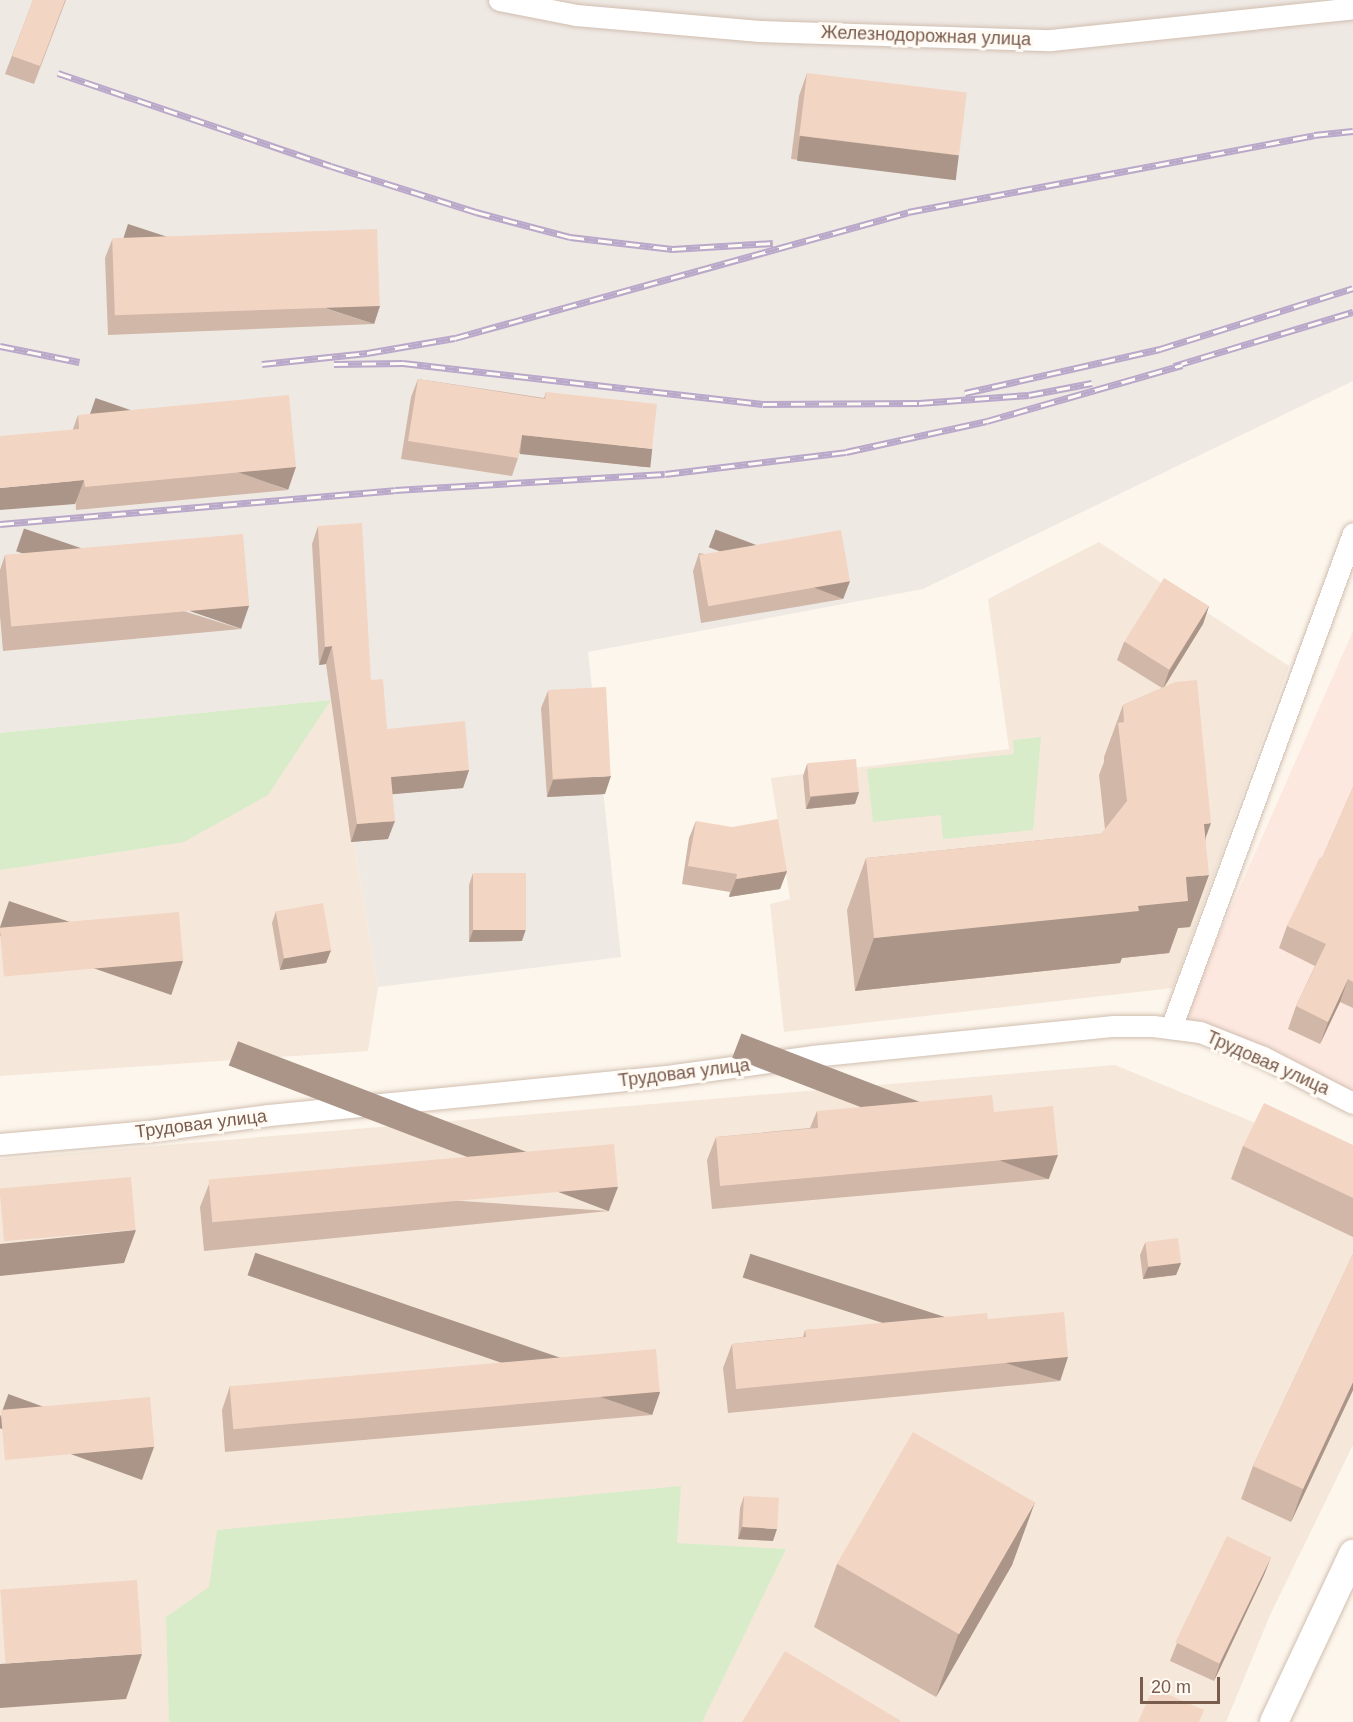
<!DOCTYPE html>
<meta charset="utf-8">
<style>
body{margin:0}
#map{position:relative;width:1353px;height:1722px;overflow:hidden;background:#fdf6ec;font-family:Helvetica,sans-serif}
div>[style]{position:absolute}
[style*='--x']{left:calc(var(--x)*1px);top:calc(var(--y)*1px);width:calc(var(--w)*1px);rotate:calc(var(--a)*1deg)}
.residential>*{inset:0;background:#f5e8da}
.commercial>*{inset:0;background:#fde8e0}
.industrial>*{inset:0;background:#efe9e4}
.green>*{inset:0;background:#d8ecc9}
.roads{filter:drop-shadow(0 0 2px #d1beb0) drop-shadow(0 0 2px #d1beb0)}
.street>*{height:21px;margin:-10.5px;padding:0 10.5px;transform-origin:10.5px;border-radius:10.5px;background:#fff}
.secondary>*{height:28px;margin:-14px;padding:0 14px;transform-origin:14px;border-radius:14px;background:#fff}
.rail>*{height:7px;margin-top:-3.5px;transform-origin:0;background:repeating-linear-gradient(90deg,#fffaf3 0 14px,#b9a8c9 0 28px);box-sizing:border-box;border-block:2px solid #b9a8c9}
.wall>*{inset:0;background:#d1b7a8}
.shaded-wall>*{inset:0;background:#aa9588;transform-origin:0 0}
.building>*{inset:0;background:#f3d5c3;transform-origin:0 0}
span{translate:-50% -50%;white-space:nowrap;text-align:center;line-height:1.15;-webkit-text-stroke:6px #fffaf3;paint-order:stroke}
.street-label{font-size:18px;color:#7a5c4d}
.scale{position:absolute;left:1140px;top:1677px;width:80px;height:27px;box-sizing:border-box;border:3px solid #7a5c4d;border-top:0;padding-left:8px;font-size:18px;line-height:21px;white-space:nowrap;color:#7a5c4d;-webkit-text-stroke:4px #fffaf3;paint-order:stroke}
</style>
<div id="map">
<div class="residential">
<div style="clip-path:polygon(1099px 542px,1289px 666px,1173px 988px,784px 1032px,770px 904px,790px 899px,771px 778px,1009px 749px,988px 599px)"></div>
<div style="clip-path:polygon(331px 700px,378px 987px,368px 1051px,0 1076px,0 733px)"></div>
<div style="clip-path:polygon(1115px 1065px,1353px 1163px,1353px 1445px,1271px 1613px,1226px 1722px,0 1722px,0 1159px)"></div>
</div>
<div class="commercial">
<div style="clip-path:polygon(1353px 631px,1353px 1097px,1183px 1016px)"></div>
</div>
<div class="industrial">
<div style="clip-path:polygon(0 0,1353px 0,1353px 381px,923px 589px,588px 652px,621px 957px,378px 987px,331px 700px,0 733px)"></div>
</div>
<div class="green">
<div style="clip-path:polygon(331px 700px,268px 795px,184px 842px,0 870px,0 733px)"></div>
<div style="clip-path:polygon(1041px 737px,1033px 830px,943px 839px,941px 815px,873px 822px,867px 769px,1014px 754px,1013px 740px)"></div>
<div style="clip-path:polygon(681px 1486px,677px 1543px,786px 1549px,702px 1722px,169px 1722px,166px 1617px,209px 1587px,217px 1530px)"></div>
</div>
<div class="roads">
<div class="street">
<div style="--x:499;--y:0;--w:78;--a:11"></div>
<div style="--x:576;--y:15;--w:184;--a:5"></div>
<div style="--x:759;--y:31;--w:292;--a:1.8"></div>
<div style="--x:1051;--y:40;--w:304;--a:-6"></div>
<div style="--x:1171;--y:1028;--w:527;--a:-69.81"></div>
<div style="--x:0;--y:1144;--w:150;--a:-5"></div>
<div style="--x:149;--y:1131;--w:121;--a:-7.6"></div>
<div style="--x:269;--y:1115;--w:407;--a:-5.6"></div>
<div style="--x:674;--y:1075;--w:139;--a:-7.8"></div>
<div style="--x:812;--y:1056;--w:303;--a:-5.7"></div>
<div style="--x:1114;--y:1026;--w:39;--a:0"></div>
<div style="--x:1153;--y:1026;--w:47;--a:7.3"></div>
<div style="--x:1200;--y:1032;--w:68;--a:21.6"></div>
<div style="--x:1263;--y:1057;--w:101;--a:27.1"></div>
</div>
<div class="secondary">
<div style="--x:1274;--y:1722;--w:186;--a:-64.8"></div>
</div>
</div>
<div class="rail">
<div style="--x:58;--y:73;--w:288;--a:18.8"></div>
<div style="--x:331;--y:166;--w:152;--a:17.6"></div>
<div style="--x:476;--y:212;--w:97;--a:14.9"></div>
<div style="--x:570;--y:237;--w:103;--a:6.7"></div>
<div style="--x:672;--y:249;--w:101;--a:-3.4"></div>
<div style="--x:0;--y:346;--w:81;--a:11.4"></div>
<div style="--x:262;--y:364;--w:106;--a:-6"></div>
<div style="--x:367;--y:353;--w:89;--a:-9.7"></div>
<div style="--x:455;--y:338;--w:470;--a:-15.5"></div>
<div style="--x:908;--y:212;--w:413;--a:-10.7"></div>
<div style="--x:1314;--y:135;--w:39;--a:-6"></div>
<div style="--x:334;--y:364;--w:69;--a:-0.8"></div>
<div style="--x:403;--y:363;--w:362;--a:6.5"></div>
<div style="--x:763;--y:404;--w:156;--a:-0.4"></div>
<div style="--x:919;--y:403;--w:110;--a:-4.2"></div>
<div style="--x:1029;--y:395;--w:64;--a:-10.8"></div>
<div style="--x:1174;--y:366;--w:187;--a:-16.8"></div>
<div style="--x:965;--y:393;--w:200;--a:-12.7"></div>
<div style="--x:1160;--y:349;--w:202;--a:-17.5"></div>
<div style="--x:0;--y:524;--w:396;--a:-4.9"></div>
<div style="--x:395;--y:490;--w:270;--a:-3.4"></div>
<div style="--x:665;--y:474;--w:182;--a:-6.9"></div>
<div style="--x:846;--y:452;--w:144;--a:-12.4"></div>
<div style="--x:987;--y:421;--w:203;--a:-16"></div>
</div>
<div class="wall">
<div style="clip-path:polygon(33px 0,66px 0,34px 84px,5px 74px)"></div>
<div style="clip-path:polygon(807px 73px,959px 155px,951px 179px,791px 159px,799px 96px)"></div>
<div style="clip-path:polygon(112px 240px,374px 324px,108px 335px,105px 258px)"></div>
<div style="clip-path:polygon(418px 379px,544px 398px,546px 392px,645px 467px,519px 453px,518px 458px,512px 476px,401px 459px,411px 397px)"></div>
<div style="clip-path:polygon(78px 415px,288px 490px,76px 510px,73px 429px)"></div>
<div style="clip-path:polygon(318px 526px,387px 729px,469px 770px,463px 788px,392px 794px,388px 839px,351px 842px,326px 664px,319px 665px,312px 544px)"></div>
<div style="clip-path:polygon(699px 553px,850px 581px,843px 599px,701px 623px,693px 571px)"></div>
<div style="clip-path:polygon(5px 555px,241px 629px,3px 651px,0 616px,0 570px)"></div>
<div style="clip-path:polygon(1209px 606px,1203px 624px,1164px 687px,1206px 838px,1190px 927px,1178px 928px,1169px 953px,1122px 958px,1120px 963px,855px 991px,847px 910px,866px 858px,1101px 834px,1105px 829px,1099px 775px,1104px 762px,1104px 757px,1123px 705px,1162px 688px,1117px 660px,1124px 642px)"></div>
<div style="clip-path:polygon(548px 691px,605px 794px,547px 797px,541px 708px)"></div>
<div style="clip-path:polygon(807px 764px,859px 792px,855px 804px,806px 809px,803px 776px)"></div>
<div style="clip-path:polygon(1353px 787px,1353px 1008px,1340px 1002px,1320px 1044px,1288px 1029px,1296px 1006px,1315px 966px,1279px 948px,1287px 926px,1322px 858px)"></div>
<div style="clip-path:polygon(696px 821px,787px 871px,780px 889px,729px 897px,730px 892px,682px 884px,689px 838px)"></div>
<div style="clip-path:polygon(473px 873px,522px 941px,469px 942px,469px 885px)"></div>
<div style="clip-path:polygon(276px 911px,331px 950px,326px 963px,280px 970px,272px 923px)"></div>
<div style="clip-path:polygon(817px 1111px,994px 1112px,1049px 1179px,712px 1209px,707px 1160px,716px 1137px,810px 1128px)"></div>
<div style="clip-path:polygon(1353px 1145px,1353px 1237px,1231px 1179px,1243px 1146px)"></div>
<div style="clip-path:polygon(209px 1184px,609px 1211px,204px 1251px,200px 1207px)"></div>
<div style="clip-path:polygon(1145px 1243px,1181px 1263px,1176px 1275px,1143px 1279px,1140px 1255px)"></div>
<div style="clip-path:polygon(1353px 1254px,1353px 1390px,1291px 1522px,1241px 1499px,1253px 1466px)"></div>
<div style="clip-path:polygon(988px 1319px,1060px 1381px,728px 1413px,723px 1368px,732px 1344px,803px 1337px,805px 1330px)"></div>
<div style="clip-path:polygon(230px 1386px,660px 1392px,652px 1415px,225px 1452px,222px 1410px)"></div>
<div style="clip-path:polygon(744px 1496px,773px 1541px,738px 1539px,740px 1508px)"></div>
<div style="clip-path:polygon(1035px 1502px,1012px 1565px,936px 1697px,814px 1627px,837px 1564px)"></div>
<div style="clip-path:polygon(1271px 1557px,1264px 1575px,1214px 1681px,1170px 1661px,1177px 1643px)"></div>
</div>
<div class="shaded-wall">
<div style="left:800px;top:136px;width:160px;height:25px;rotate:7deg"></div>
<div style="left:380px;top:306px;width:19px;height:265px;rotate:108deg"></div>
<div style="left:522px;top:435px;width:131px;height:19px;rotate:6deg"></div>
<div style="left:296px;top:467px;width:24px;height:212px;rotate:109deg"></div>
<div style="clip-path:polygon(84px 480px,75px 504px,0 510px,0 488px)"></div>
<div style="left:850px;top:581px;width:19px;height:144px;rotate:111deg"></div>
<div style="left:249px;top:606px;width:24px;height:238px;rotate:109deg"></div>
<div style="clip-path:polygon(1209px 606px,1203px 624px,1163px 689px,1169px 671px)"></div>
<div style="clip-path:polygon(332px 646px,326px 664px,319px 665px,325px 647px)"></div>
<div style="clip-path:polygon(469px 770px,463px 788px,384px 795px,391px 777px)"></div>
<div style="clip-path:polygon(611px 776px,605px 794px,547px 797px,553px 780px)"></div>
<div style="clip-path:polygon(859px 792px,855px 804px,806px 809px,811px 797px)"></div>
<div style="clip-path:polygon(395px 821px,388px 839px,351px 842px,357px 824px)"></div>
<div style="clip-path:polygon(1211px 823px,1192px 876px,1204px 824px)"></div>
<div style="clip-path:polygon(787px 871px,780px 889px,729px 897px,736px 879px)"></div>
<div style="clip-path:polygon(1209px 875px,1190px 927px,1178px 928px,1169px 953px,1122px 958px,1120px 963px,855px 991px,874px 938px,1138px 906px,1186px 877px)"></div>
<div style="clip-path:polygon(526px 929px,522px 941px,469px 942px,473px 930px)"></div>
<div style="clip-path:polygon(331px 950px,326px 963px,280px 970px,284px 958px)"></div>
<div style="left:183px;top:961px;width:36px;height:184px;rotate:109deg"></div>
<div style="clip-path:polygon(1348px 979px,1340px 1002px,1320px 1044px,1328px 1022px)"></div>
<div style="left:1058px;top:1155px;width:26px;height:339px;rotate:111deg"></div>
<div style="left:618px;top:1187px;width:26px;height:407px;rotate:111deg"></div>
<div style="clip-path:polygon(136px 1230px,124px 1263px,0 1276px,0 1244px)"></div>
<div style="clip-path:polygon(1181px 1263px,1176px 1275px,1143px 1279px,1148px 1267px)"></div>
<div style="left:1068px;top:1357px;width:25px;height:334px;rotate:108deg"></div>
<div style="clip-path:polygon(1353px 1382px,1353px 1390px,1291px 1522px,1303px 1489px)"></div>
<div style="left:660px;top:1392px;width:24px;height:428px;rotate:109deg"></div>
<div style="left:154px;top:1447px;width:35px;height:155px;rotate:110deg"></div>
<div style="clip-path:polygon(1035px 1502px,1012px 1565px,936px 1697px,958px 1635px)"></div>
<div style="clip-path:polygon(742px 1527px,777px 1529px,773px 1541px,738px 1539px)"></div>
<div style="clip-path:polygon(1271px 1557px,1264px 1575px,1214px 1681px,1220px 1663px)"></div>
<div style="clip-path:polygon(142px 1654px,126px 1699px,0 1708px,0 1664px)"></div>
</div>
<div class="building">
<div style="clip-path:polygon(33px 0,65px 0,40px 66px,12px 56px)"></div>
<div style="left:807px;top:73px;width:161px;height:63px;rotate:7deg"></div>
<div style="left:377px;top:229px;width:77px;height:265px;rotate:88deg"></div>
<div style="clip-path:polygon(418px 379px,545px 399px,546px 392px,657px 404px,652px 449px,522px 435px,518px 458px,408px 441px)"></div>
<div style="clip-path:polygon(289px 395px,296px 467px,85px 487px,84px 480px,0 488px,0 436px,79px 429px,78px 415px)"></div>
<div style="clip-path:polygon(362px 523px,371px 680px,383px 679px,387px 729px,465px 721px,469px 770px,391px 777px,395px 821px,357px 824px,332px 646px,325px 647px,318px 526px)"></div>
<div style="left:841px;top:530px;width:52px;height:144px;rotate:80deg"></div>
<div style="left:243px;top:534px;width:72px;height:239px;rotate:85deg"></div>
<div style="left:1164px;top:578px;width:53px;height:75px;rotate:32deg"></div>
<div style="clip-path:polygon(1197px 680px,1211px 823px,1204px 824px,1209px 875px,1186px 877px,1188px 901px,1138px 906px,1139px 911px,874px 938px,866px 858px,1101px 834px,1127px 801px,1118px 723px,1124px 722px,1123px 705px,1175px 682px)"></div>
<div style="left:606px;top:687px;width:89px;height:58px;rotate:87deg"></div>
<div style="left:856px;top:759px;width:33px;height:49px;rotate:85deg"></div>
<div style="clip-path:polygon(1353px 787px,1353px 982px,1348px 979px,1328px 1022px,1296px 1006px,1326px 944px,1287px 926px,1320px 857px,1322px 858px)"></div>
<div style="clip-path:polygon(778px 819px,787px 871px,736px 879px,737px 874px,688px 866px,696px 821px,732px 827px)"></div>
<div style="left:473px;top:873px;width:53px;height:57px"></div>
<div style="left:323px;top:903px;width:48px;height:48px;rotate:80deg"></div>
<div style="left:179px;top:912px;width:49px;height:180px;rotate:85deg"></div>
<div style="clip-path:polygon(992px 1095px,994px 1112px,1053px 1106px,1058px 1155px,720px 1186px,716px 1137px,818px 1128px,817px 1111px)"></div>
<div style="clip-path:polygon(1264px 1103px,1353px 1145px,1353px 1198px,1243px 1146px)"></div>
<div style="left:614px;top:1144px;width:43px;height:407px;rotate:85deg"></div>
<div style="left:131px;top:1177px;width:53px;height:132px;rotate:85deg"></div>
<div style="left:1178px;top:1238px;width:25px;height:33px;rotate:83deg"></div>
<div style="clip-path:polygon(1353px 1254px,1353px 1382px,1303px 1489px,1253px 1466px)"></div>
<div style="clip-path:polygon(1064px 1312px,1068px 1357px,736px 1389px,732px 1344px,806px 1337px,805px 1330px,987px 1313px,988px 1319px)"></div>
<div style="left:656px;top:1349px;width:43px;height:428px;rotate:85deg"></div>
<div style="left:150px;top:1397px;width:50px;height:150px;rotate:85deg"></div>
<div style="left:913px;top:1432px;width:141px;height:152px;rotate:30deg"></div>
<div style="left:744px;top:1496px;width:35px;height:31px;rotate:3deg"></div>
<div style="left:1227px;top:1536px;width:49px;height:118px;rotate:26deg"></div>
<div style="left:137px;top:1580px;width:74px;height:137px;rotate:86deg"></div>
<div style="clip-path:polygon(785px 1651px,901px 1721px,900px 1722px,742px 1722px)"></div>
<div style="clip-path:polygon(1153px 1688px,1204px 1710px,1199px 1722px,1138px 1722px)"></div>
</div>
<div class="street-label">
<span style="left:926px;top:36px;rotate:2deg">Железнодорожная улица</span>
<span style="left:1268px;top:1063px;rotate:24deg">Трудовая улица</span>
<span style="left:684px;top:1073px;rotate:-7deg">Трудовая улица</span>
<span style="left:201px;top:1124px;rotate:-7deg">Трудовая улица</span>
</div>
<div class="scale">20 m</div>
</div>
